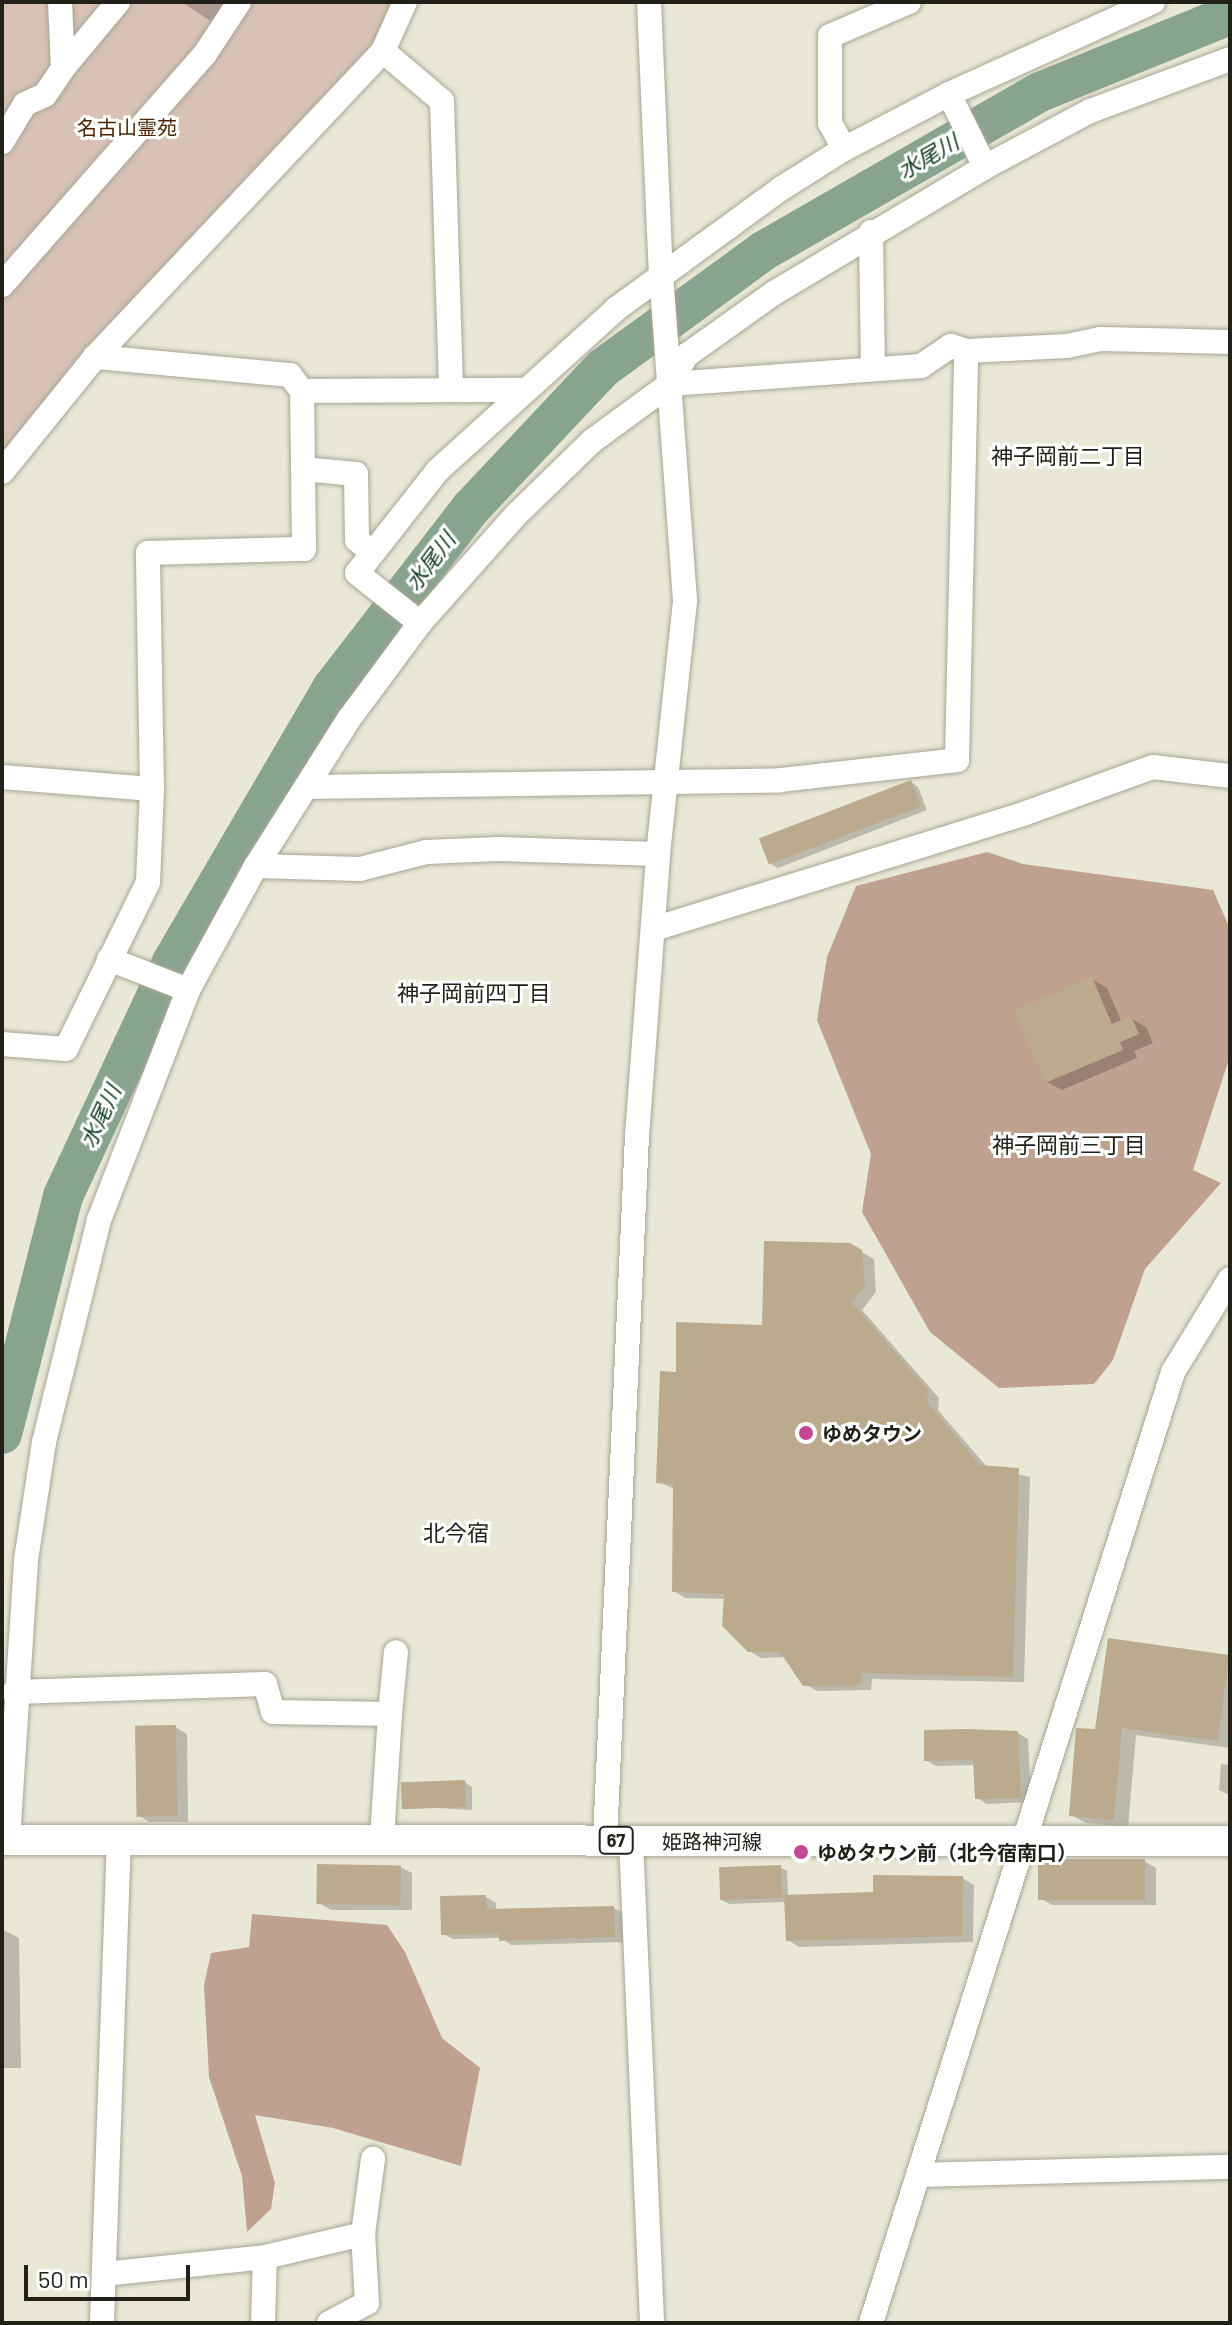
<!DOCTYPE html>
<meta charset="utf-8">
<style>
body{margin:0}
#map{position:relative;width:1232px;height:2325px;overflow:hidden;background:#e9e8d6;font-family:Barlow,"Noto Sans JP",sans-serif}
div>[style]{position:absolute}
[style*='--x']{left:calc(var(--x)*1px);top:calc(var(--y)*1px);width:calc(var(--w)*1px);rotate:calc(var(--a)*1deg)}
.green>*{inset:0;background:#d7c2b5}
.forest>*{inset:0;background:#bea28f}
.shadow>*{inset:0;background:#0003}
.river>*{height:40px;margin:-20px;padding:0 20px;transform-origin:20px;border-radius:20px;background:#89a48e}
.building>*{inset:0;background:#bbaa8e;transform-origin:0 0}
.roads{filter:drop-shadow(0 0 2px #a6a594) drop-shadow(0 0 2px #a6a594)}
.minor>*{height:24px;margin:-12px;padding:0 12px;transform-origin:12px;border-radius:12px;background:#fff}
.major>*{height:30px;margin:-15px;padding:0 15px;transform-origin:15px;border-radius:15px;background:#fff}
.dots>*{width:22px;height:22px;translate:-50% -50%;box-sizing:border-box;border:4px solid #fff;border-radius:50%}
span{translate:-50% -50%;white-space:nowrap;text-align:center;line-height:1.15;-webkit-text-stroke:6px #fff;paint-order:stroke}
.shield-label span{padding:2px 6px;background:#fff;border:2px solid;border-radius:6px;-webkit-text-stroke-width:0}
.shield-label{font-size:18px;color:#21211a;font-weight:700}
.park-label{font-size:20px;color:#4c2502}
.poi-label{font-size:20px;color:#21211a;font-weight:700}
.left{translate:0 -50%;text-align:left}
.street-label{font-size:20px;color:#21211a}
.water-label{font-size:22px;color:#123f20;font-style:italic}
.neighbourhood-label{font-size:22px;color:#21211a}
.frame{position:absolute;inset:0;border:4px solid #21211a;pointer-events:none}
.scale{position:absolute;left:24px;top:2265px;width:166px;height:36px;box-sizing:border-box;border:4px solid #21211a;border-top:0;padding-left:10px;font-size:24px;line-height:28px;white-space:nowrap;color:#21211a;-webkit-text-stroke:6px #fff;paint-order:stroke}
</style>
<div id="map">
<div class="green">
<div style="clip-path:polygon(2px 2px,390px 2px,381px 36px,350px 73px,2px 453px)"></div>
</div>
<div class="forest">
<div style="clip-path:polygon(987px 852px,1023px 864px,1213px 890px,1230px 929px,1230px 1056px,1193px 1170px,1221px 1183px,1145px 1269px,1113px 1360px,1094px 1384px,999px 1388px,930px 1332px,862px 1212px,871px 1154px,817px 1020px,827px 957px,856px 886px)"></div>
<div style="clip-path:polygon(252px 1914px,387px 1925px,405px 1952px,442px 2038px,480px 2068px,461px 2166px,333px 2128px,255px 2115px,275px 2183px,271px 2209px,247px 2232px,242px 2176px,209px 2077px,204px 1985px,211px 1953px,249px 1947px)"></div>
</div>
<div class="shadow">
<div style="clip-path:polygon(182px 2px,226px 2px,212px 22px)"></div>
<div style="clip-path:polygon(911px 782px,918px 787px,927px 810px,778px 868px,771px 864px)"></div>
<div style="clip-path:polygon(1092px 979px,1107px 988px,1122px 1023px,1131px 1018px,1146px 1027px,1153px 1043px,1134px 1051px,1137px 1058px,1062px 1090px,1047px 1082px)"></div>
<div style="clip-path:polygon(850px 1245px,874px 1259px,876px 1292px,862px 1310px,939px 1398px,938px 1410px,987px 1467px,1030px 1477px,1024px 1682px,872px 1679px,871px 1690px,817px 1691px,805px 1684px,787px 1657px,761px 1658px,749px 1651px,726px 1599px,685px 1598px,674px 1591px,675px 1489px,658px 1482px,678px 1374px,764px 1327px)"></div>
<div style="clip-path:polygon(1110px 1640px,1230px 1658px,1230px 1748px,1136px 1735px,1128px 1827px,1086px 1823px,1071px 1815px,1097px 1732px)"></div>
<div style="clip-path:polygon(175px 1727px,187px 1734px,188px 1822px,149px 1822px,138px 1815px)"></div>
<div style="clip-path:polygon(1018px 1733px,1028px 1739px,1031px 1802px,987px 1804px,977px 1798px,976px 1765px,936px 1766px,926px 1760px)"></div>
<div style="clip-path:polygon(1221px 1764px,1230px 1765px,1230px 1795px,1219px 1790px)"></div>
<div style="clip-path:polygon(465px 1782px,472px 1787px,472px 1810px,401px 1806px)"></div>
<div style="clip-path:polygon(1144px 1861px,1156px 1868px,1156px 1905px,1052px 1905px,1040px 1898px)"></div>
<div style="clip-path:polygon(400px 1867px,412px 1873px,412px 1910px,331px 1910px,319px 1903px)"></div>
<div style="clip-path:polygon(780px 1867px,787px 1871px,788px 1896px,875px 1894px,962px 1878px,974px 1885px,973px 1942px,799px 1947px,788px 1940px,786px 1902px,729px 1904px,722px 1900px)"></div>
<div style="clip-path:polygon(486px 1897px,496px 1903px,496px 1911px,614px 1908px,624px 1914px,625px 1942px,511px 1945px,501px 1938px,453px 1939px,443px 1934px)"></div>
<div style="clip-path:polygon(2px 1929px,19px 1938px,21px 2068px,2px 2068px)"></div>
</div>
<div class="river">
<div style="--x:2;--y:1434;--w:246;--a:-75.6"></div>
<div style="--x:63;--y:1196;--w:258;--a:-65"></div>
<div style="--x:172;--y:962;--w:319;--a:-59.7"></div>
<div style="--x:333;--y:687;--w:226;--a:-52.4"></div>
<div style="--x:471;--y:508;--w:192;--a:-46.7"></div>
<div style="--x:603;--y:368;--w:200;--a:-36.1"></div>
<div style="--x:765;--y:250;--w:317;--a:-29.9"></div>
<div style="--x:1040;--y:92;--w:205;--a:-22.1"></div>
</div>
<div class="building">
<div style="left:911px;top:780px;width:28px;height:163px;rotate:69deg"></div>
<div style="clip-path:polygon(1092px 977px,1112px 1024px,1131px 1016px,1139px 1034px,1120px 1042px,1123px 1050px,1045px 1083px,1014px 1010px)"></div>
<div style="clip-path:polygon(764px 1241px,850px 1243px,862px 1250px,865px 1286px,851px 1302px,928px 1390px,927px 1402px,980px 1465px,1019px 1468px,1013px 1677px,861px 1673px,860px 1685px,803px 1686px,780px 1652px,748px 1652px,722px 1626px,724px 1594px,672px 1592px,673px 1484px,656px 1483px,660px 1371px,676px 1372px,676px 1322px,762px 1325px)"></div>
<div style="clip-path:polygon(1108px 1638px,1229px 1655px,1218px 1741px,1122px 1728px,1114px 1820px,1069px 1816px,1076px 1728px,1095px 1729px)"></div>
<div style="left:176px;top:1725px;width:91px;height:41px;rotate:89deg"></div>
<div style="clip-path:polygon(967px 1729px,1018px 1731px,1021px 1798px,975px 1799px,973px 1760px,924px 1761px,924px 1730px)"></div>
<div style="left:465px;top:1780px;width:27px;height:64px;rotate:88deg"></div>
<div style="left:1038px;top:1859px;width:107px;height:41px"></div>
<div style="left:317px;top:1864px;width:84px;height:40px;rotate:1deg"></div>
<div style="left:781px;top:1865px;width:33px;height:62px;rotate:88deg"></div>
<div style="clip-path:polygon(873px 1875px,963px 1876px,962px 1936px,786px 1941px,784px 1895px,873px 1892px)"></div>
<div style="clip-path:polygon(486px 1895px,487px 1909px,614px 1906px,615px 1937px,499px 1941px,499px 1933px,441px 1935px,440px 1896px)"></div>
</div>
<div class="roads">
<div class="minor">
<div style="--x:383;--y:51;--w:77;--a:40.3"></div>
<div style="--x:442;--y:101;--w:289;--a:88.2"></div>
<div style="--x:63;--y:68;--w:86;--a:-50.2"></div>
<div style="--x:949;--y:94;--w:81;--a:63.7"></div>
<div style="--x:2;--y:142;--w:44;--a:-58.8"></div>
<div style="--x:25;--y:104;--w:22;--a:-24"></div>
<div style="--x:45;--y:95;--w:32;--a:-56"></div>
<div style="--x:63;--y:68;--w:66;--a:-92.6"></div>
<div style="--x:844;--y:149;--w:30;--a:-118"></div>
<div style="--x:830;--y:123;--w:87;--a:-90"></div>
<div style="--x:830;--y:36;--w:86;--a:-23.3"></div>
<div style="--x:871;--y:232;--w:136;--a:89.2"></div>
<div style="--x:2;--y:285;--w:308;--a:-48.7"></div>
<div style="--x:205;--y:54;--w:62;--a:-56.8"></div>
<div style="--x:670;--y:384;--w:252;--a:-4.1"></div>
<div style="--x:921;--y:366;--w:36;--a:-34"></div>
<div style="--x:951;--y:346;--w:16;--a:18"></div>
<div style="--x:966;--y:351;--w:101;--a:-2.8"></div>
<div style="--x:1067;--y:346;--w:34;--a:-12"></div>
<div style="--x:1100;--y:339;--w:130;--a:1.3"></div>
<div style="--x:302;--y:391;--w:220;--a:-0.3"></div>
<div style="--x:303;--y:469;--w:53;--a:5.4"></div>
<div style="--x:356;--y:474;--w:66;--a:89.1"></div>
<div style="--x:357;--y:540;--w:19;--a:39"></div>
<div style="--x:2;--y:472;--w:148;--a:-51"></div>
<div style="--x:95;--y:357;--w:420;--a:-46.7"></div>
<div style="--x:383;--y:51;--w:54;--a:-65.8"></div>
<div style="--x:420;--y:623;--w:80;--a:-141.6"></div>
<div style="--x:357;--y:573;--w:131;--a:-51.8"></div>
<div style="--x:438;--y:470;--w:240;--a:-42.1"></div>
<div style="--x:616;--y:309;--w:205;--a:-36.1"></div>
<div style="--x:782;--y:188;--w:73;--a:-32.2"></div>
<div style="--x:844;--y:149;--w:119;--a:-27.6"></div>
<div style="--x:949;--y:94;--w:224;--a:-24.3"></div>
<div style="--x:2;--y:777;--w:150;--a:4.6"></div>
<div style="--x:307;--y:787;--w:473;--a:-0.8"></div>
<div style="--x:780;--y:780;--w:178;--a:-6.4"></div>
<div style="--x:957;--y:760;--w:409;--a:-88.7"></div>
<div style="--x:256;--y:866;--w:104;--a:1.7"></div>
<div style="--x:360;--y:869;--w:68;--a:-14.4"></div>
<div style="--x:426;--y:852;--w:73;--a:-2.4"></div>
<div style="--x:499;--y:849;--w:159;--a:1.8"></div>
<div style="--x:654;--y:929;--w:387;--a:-17.3"></div>
<div style="--x:1023;--y:814;--w:138;--a:-19.9"></div>
<div style="--x:1153;--y:767;--w:78;--a:6.7"></div>
<div style="--x:109;--y:959;--w:85;--a:21.4"></div>
<div style="--x:2;--y:1044;--w:64;--a:4.5"></div>
<div style="--x:66;--y:1049;--w:186;--a:-63.8"></div>
<div style="--x:148;--y:882;--w:93;--a:-87.5"></div>
<div style="--x:152;--y:789;--w:236;--a:-91"></div>
<div style="--x:148;--y:553;--w:156;--a:-1.5"></div>
<div style="--x:304;--y:549;--w:158;--a:-90.7"></div>
<div style="--x:302;--y:391;--w:20;--a:-127"></div>
<div style="--x:290;--y:375;--w:196;--a:-174.7"></div>
<div style="--x:14;--y:1692;--w:251;--a:-1.8"></div>
<div style="--x:265;--y:1684;--w:29;--a:74"></div>
<div style="--x:273;--y:1712;--w:117;--a:1"></div>
<div style="--x:390;--y:1714;--w:123;--a:93.7"></div>
<div style="--x:390;--y:1714;--w:62;--a:-84.5"></div>
<div style="--x:8;--y:1840;--w:281;--a:-86.3"></div>
<div style="--x:26;--y:1560;--w:119;--a:-81.3"></div>
<div style="--x:44;--y:1442;--w:229;--a:-76.1"></div>
<div style="--x:99;--y:1220;--w:247;--a:-68.8"></div>
<div style="--x:188;--y:990;--w:141;--a:-61.3"></div>
<div style="--x:256;--y:866;--w:174;--a:-57.7"></div>
<div style="--x:349;--y:719;--w:119;--a:-53.5"></div>
<div style="--x:420;--y:623;--w:144;--a:-48.4"></div>
<div style="--x:516;--y:515;--w:106;--a:-44.2"></div>
<div style="--x:592;--y:441;--w:97;--a:-36.2"></div>
<div style="--x:670;--y:384;--w:34;--a:-60"></div>
<div style="--x:687;--y:355;--w:107;--a:-35.5"></div>
<div style="--x:774;--y:293;--w:246;--a:-30.8"></div>
<div style="--x:985;--y:167;--w:119;--a:-28.1"></div>
<div style="--x:1090;--y:111;--w:149;--a:-20.4"></div>
<div style="--x:605;--y:1840;--w:705;--a:-87.4"></div>
<div style="--x:637;--y:1136;--w:283;--a:-85.7"></div>
<div style="--x:658;--y:854;--w:255;--a:-83.9"></div>
<div style="--x:685;--y:600;--w:324;--a:-94.2"></div>
<div style="--x:661;--y:277;--w:275;--a:-92.5"></div>
<div style="--x:631;--y:1840;--w:483;--a:87.5"></div>
<div style="--x:918;--y:2175;--w:312;--a:-1.5"></div>
<div style="--x:104;--y:2274;--w:162;--a:-6"></div>
<div style="--x:265;--y:2257;--w:101;--a:-13.2"></div>
<div style="--x:102;--y:2323;--w:486;--a:-88"></div>
<div style="--x:263;--y:2323;--w:66;--a:-88.3"></div>
<div style="--x:329;--y:2323;--w:43;--a:-27.8"></div>
<div style="--x:367;--y:2303;--w:69;--a:-93.3"></div>
<div style="--x:363;--y:2234;--w:76;--a:-82.4"></div>
<div style="--x:871;--y:2323;--w:998;--a:-72.38"></div>
<div style="--x:1173;--y:1372;--w:109;--a:-58.5"></div>
</div>
<div class="major">
<div style="--x:2;--y:1840;--w:1228;--a:0.05"></div>
</div>
</div>
<div class="dots">
<div style="left:806px;top:1433px;background:#c44694"></div>
<div style="left:801px;top:1852px;background:#c44694"></div>
</div>
<div class="shield-label">
<span style="left:616px;top:1840px">67</span>
</div>
<div class="park-label">
<span style="left:127px;top:127px">名古山霊苑</span>
</div>
<div class="poi-label">
<span class="left" style="left:822px;top:1433px">ゆめタウン</span>
<span class="left" style="left:817px;top:1852px">ゆめタウン前（北今宿南口）</span>
</div>
<div class="street-label">
<span style="left:712px;top:1841px">姫路神河線</span>
</div>
<div class="water-label">
<span style="left:928px;top:156px;rotate:-30deg">水尾川</span>
<span style="left:430px;top:561px;rotate:-53deg">水尾川</span>
<span style="left:100px;top:1116px;rotate:-65deg">水尾川</span>
</div>
<div class="neighbourhood-label">
<span style="left:1068px;top:456px">神子岡前二丁目</span>
<span style="left:474px;top:993px">神子岡前四丁目</span>
<span style="left:1069px;top:1145px">神子岡前三丁目</span>
<span style="left:456px;top:1533px">北今宿</span>
</div>
<div class="frame"></div>
<div class="scale">50 m</div>
</div>
